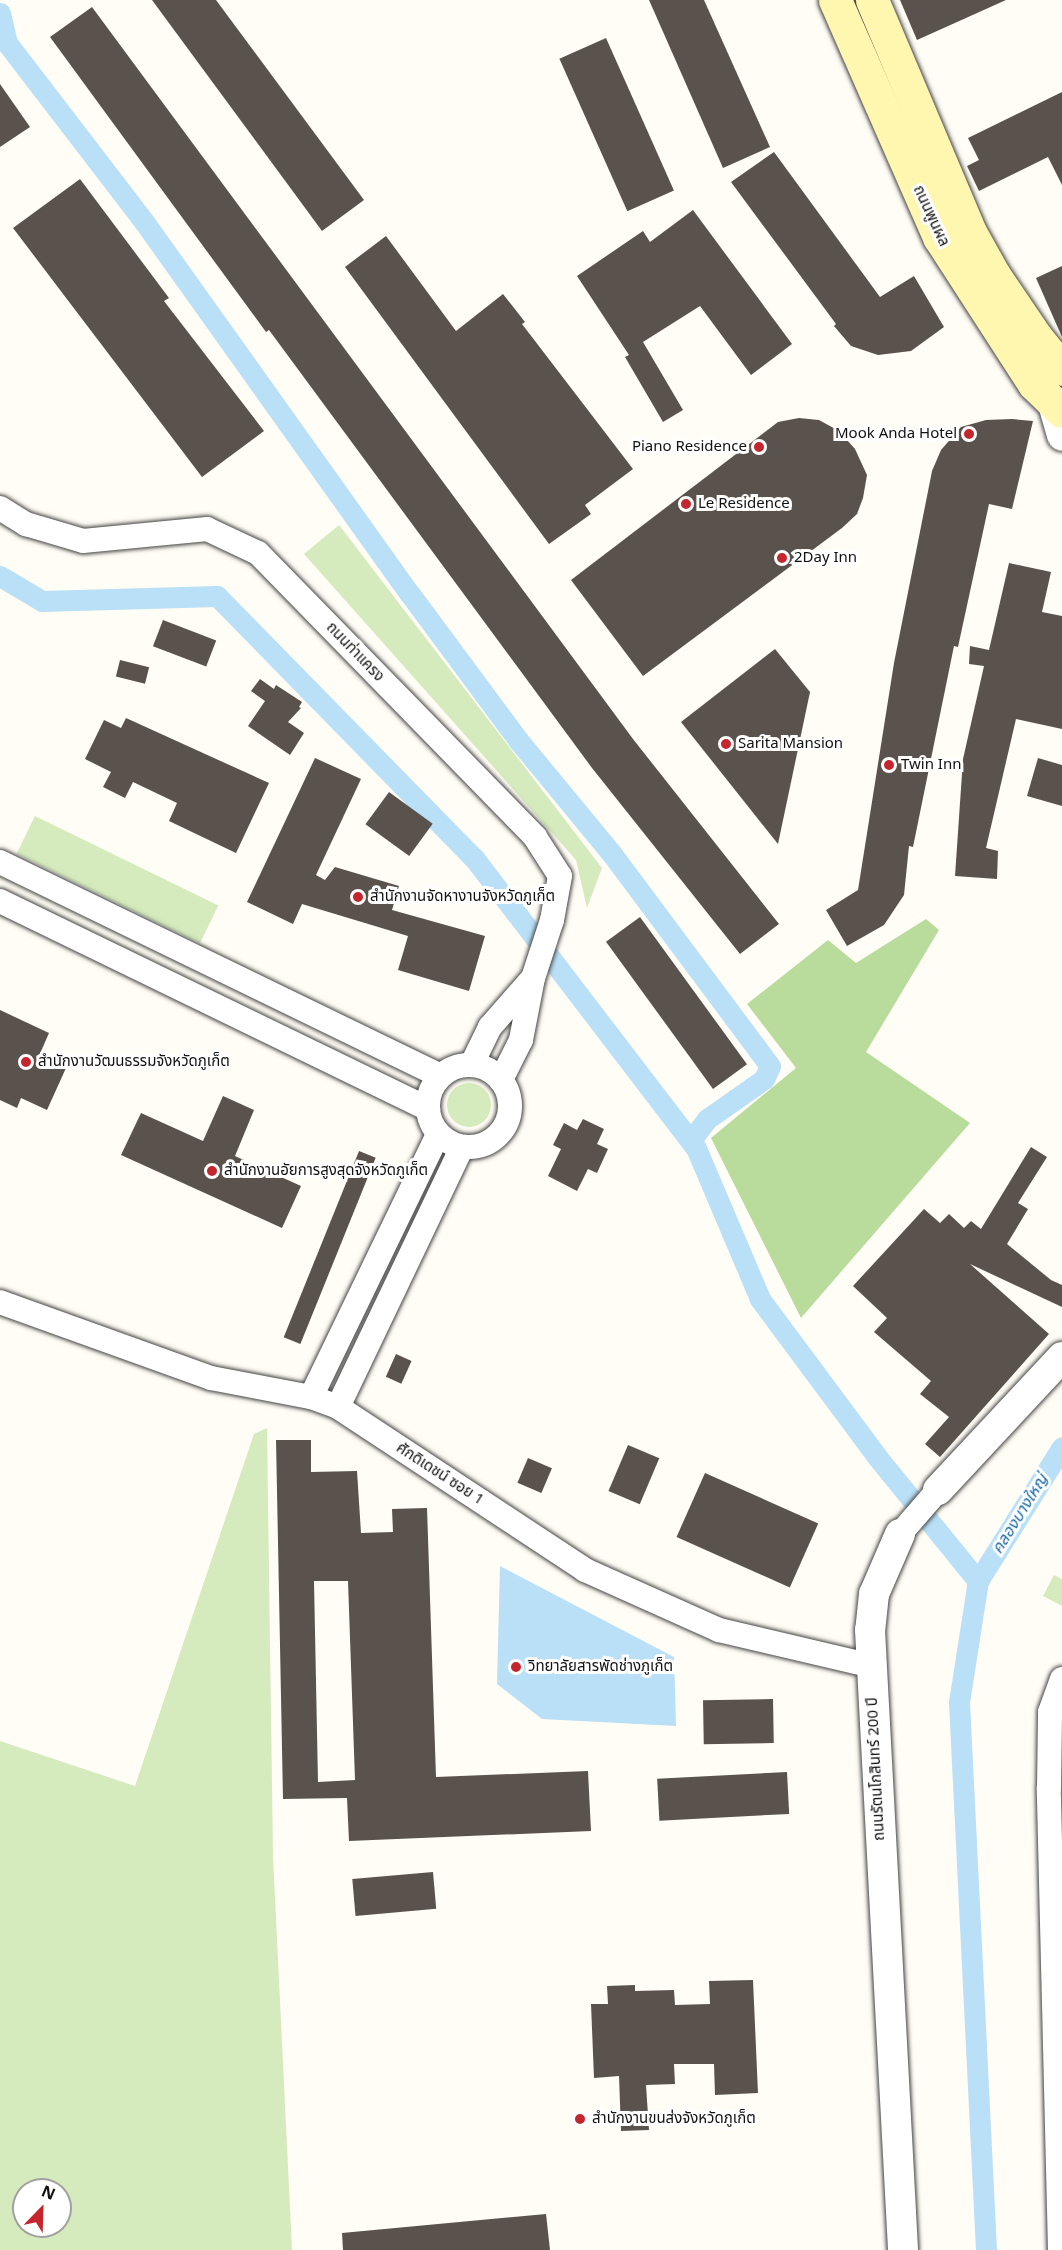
<!DOCTYPE html>
<meta charset="utf-8">
<style>
body{margin:0}
#map{position:relative;width:1062px;height:2250px;overflow:hidden;background:#fffdf5;font-family:Georgia,"Noto Sans Thai",serif}
div>[style]{position:absolute}
[style*='--x']{left:calc(var(--x)*1px);top:calc(var(--y)*1px);width:calc(var(--w)*1px);rotate:calc(var(--a)*1deg)}
.green>*{inset:0;background:#d5ebbd;transform-origin:0 0}
.round{border-radius:50%}
.forest>*{inset:0;background:#b9dc9c}
.water>*{inset:0;background:#b9e0f7}
.canal>*{height:21px;margin:-10.5px;padding:0 10.5px;transform-origin:10.5px;border-radius:10.5px;background:#b9e0f7}
.building>*{inset:0;background:#5a524d;transform-origin:0 0}
.roads{filter:drop-shadow(0 0 2px #444) drop-shadow(0 0 2px #444)}
.minor>*{height:24px;margin:-12px;padding:0 12px;transform-origin:12px;border-radius:12px;background:#fff}
.minor>.ring{margin:-12px;padding:0;box-sizing:content-box;background:none;border:24px solid #fff;border-radius:50%}
.tertiary>*{height:30px;margin:-15px;padding:0 15px;transform-origin:15px;border-radius:15px;background:#fff}
.secondary>*{height:33px;margin:-16.5px;padding:0 16.5px;transform-origin:16.5px;border-radius:16.5px;background:#fff6b0}
.dots>*{width:16px;height:16px;translate:-50% -50%;box-sizing:border-box;border:3px solid #fff;border-radius:50%}
span{translate:-50% -50%;white-space:nowrap;text-align:center;line-height:1.15;-webkit-text-stroke:6px #fff;paint-order:stroke}
.street-label{font-size:15px;color:#111}
.poi-label{font-size:15px;color:#111}
.right{translate:-100% -50%;text-align:right}
.left{translate:0 -50%;text-align:left}
.water-label{font-size:16px;color:#1768a6;font-style:italic}
.north{position:absolute;left:12px;top:2178px;width:60px;height:60px;box-sizing:border-box;background:#fff;border:2px solid #a0a0a0;border-radius:50%;rotate:23deg;font-size:16px;font-weight:700;line-height:24px;text-align:center;color:#111}
.north::after{content:'';display:block;margin:auto;width:21px;height:27px;background:#c4262e;clip-path:polygon(50% 0,100% 100%,50% 72%,0 100%)}
</style>
<div id="map">
<div class="green">
<div style="clip-path:polygon(339px 525px,602px 868px,587px 908px,576px 860px,304px 554px)"></div>
<div style="left:35px;top:816px;width:204px;height:42px;rotate:26deg"></div>
<div class="round" style="left:447px;top:1083px;width:44px;height:44px"></div>
<div style="clip-path:polygon(evenodd,267px 1428px,273px 1856px,292px 2250px,0 2250px,0 1741px,135px 1786px,254px 1434px,267px 1428px,24px 2190px,60px 2190px,60px 2226px,24px 2226px,24px 2190px)"></div>
<div style="clip-path:polygon(1054px 1575px,1062px 1579px,1062px 1606px,1043px 1596px)"></div>
</div>
<div class="forest">
<div style="clip-path:polygon(926px 919px,939px 930px,866px 1052px,970px 1123px,801px 1318px,711px 1138px,796px 1068px,747px 1004px,828px 940px,856px 963px)"></div>
</div>
<div class="water">
<div style="clip-path:polygon(500px 1566px,674px 1657px,676px 1726px,542px 1719px,497px 1684px)"></div>
</div>
<div class="canal">
<div style="--x:0;--y:13;--w:31;--a:77"></div>
<div style="--x:7;--y:43;--w:227;--a:52.5"></div>
<div style="--x:145;--y:223;--w:456;--a:54.5"></div>
<div style="--x:410;--y:594;--w:182;--a:53.5"></div>
<div style="--x:518;--y:740;--w:148;--a:50.5"></div>
<div style="--x:612;--y:854;--w:264;--a:53.3"></div>
<div style="--x:770;--y:1066;--w:14;--a:115"></div>
<div style="--x:764;--y:1079;--w:70;--a:144.9"></div>
<div style="--x:707;--y:1119;--w:26;--a:127"></div>
<div style="--x:0;--y:576;--w:49;--a:30.8"></div>
<div style="--x:42;--y:601;--w:175;--a:-1.6"></div>
<div style="--x:217;--y:596;--w:367;--a:45.6"></div>
<div style="--x:474;--y:858;--w:365;--a:52.6"></div>
<div style="--x:696;--y:1148;--w:164;--a:67"></div>
<div style="--x:760;--y:1299;--w:198;--a:53.4"></div>
<div style="--x:878;--y:1458;--w:159;--a:50.9"></div>
<div style="--x:986;--y:2250;--w:549;--a:-92.82"></div>
<div style="--x:959;--y:1702;--w:122;--a:-81.1"></div>
<div style="--x:978;--y:1581;--w:158;--a:-57.9"></div>
</div>
<div class="building">
<div style="clip-path:polygon(152px 0,216px 0,364px 200px,322px 231px)"></div>
<div style="clip-path:polygon(649px 0,704px 0,770px 147px,723px 168px)"></div>
<div style="clip-path:polygon(900px 0,1006px 0,917px 40px)"></div>
<div style="clip-path:polygon(92px 7px,633px 739px,779px 924px,740px 954px,592px 768px,269px 330px,266px 332px,50px 37px)"></div>
<div style="left:606px;top:38px;width:167px;height:51px;rotate:66deg"></div>
<div style="clip-path:polygon(0 84px,30px 127px,0 147px)"></div>
<div style="clip-path:polygon(1062px 92px,1062px 185px,1048px 157px,979px 191px,967px 166px,979px 160px,968px 138px)"></div>
<div style="clip-path:polygon(774px 152px,880px 297px,914px 276px,944px 327px,911px 351px,878px 355px,851px 346px,834px 326px,836px 324px,731px 182px)"></div>
<div style="clip-path:polygon(80px 179px,169px 298px,164px 301px,264px 431px,202px 477px,13px 228px)"></div>
<div style="clip-path:polygon(693px 210px,792px 344px,751px 375px,700px 306px,643px 342px,683px 410px,663px 422px,625px 357px,629px 355px,577px 276px,643px 231px,650px 242px)"></div>
<div style="clip-path:polygon(386px 236px,456px 331px,503px 294px,525px 322px,522px 324px,633px 469px,585px 505px,591px 514px,549px 544px,345px 267px)"></div>
<div style="clip-path:polygon(1062px 266px,1062px 337px,1036px 278px)"></div>
<div style="clip-path:polygon(799px 418px,819px 420px,839px 431px,855px 449px,867px 475px,863px 498px,857px 514px,842px 528px,643px 676px,571px 580px,778px 422px)"></div>
<div style="clip-path:polygon(1012px 419px,1033px 421px,1012px 509px,989px 504px,958px 647px,954px 646px,913px 847px,909px 846px,904px 895px,884px 925px,847px 946px,826px 910px,858px 890px,894px 663px,932px 471px,941px 450px,961px 427px,986px 420px)"></div>
<div style="clip-path:polygon(1009px 563px,1051px 572px,1042px 612px,1062px 616px,1062px 729px,1016px 719px,986px 848px,998px 851px,997px 879px,955px 876px,963px 759px,984px 666px,969px 664px,970px 646px,989px 650px)"></div>
<div style="left:163px;top:620px;width:57px;height:28px;rotate:21deg"></div>
<div style="clip-path:polygon(775px 649px,810px 692px,778px 844px,681px 722px)"></div>
<div style="left:120px;top:660px;width:30px;height:17px;rotate:14deg"></div>
<div style="clip-path:polygon(260px 679px,274px 689px,276px 685px,302px 702px,299px 707px,301px 708px,288px 722px,304px 733px,290px 755px,248px 726px,265px 701px,251px 691px)"></div>
<div style="clip-path:polygon(126px 718px,269px 783px,236px 853px,169px 821px,177px 803px,133px 782px,125px 798px,103px 787px,111px 772px,85px 759px,104px 720px,121px 728px)"></div>
<div style="clip-path:polygon(315px 758px,361px 779px,316px 875px,325px 880px,335px 867px,399px 886px,392px 910px,485px 936px,469px 991px,398px 970px,408px 936px,302px 904px,293px 924px,247px 902px)"></div>
<div style="clip-path:polygon(1038px 758px,1062px 765px,1062px 806px,1027px 796px)"></div>
<div style="left:389px;top:792px;width:54px;height:40px;rotate:36deg"></div>
<div style="left:640px;top:917px;width:182px;height:42px;rotate:54deg"></div>
<div style="clip-path:polygon(0 1010px,49px 1033px,39px 1056px,66px 1068px,47px 1110px,21px 1098px,17px 1108px,0 1100px)"></div>
<div style="clip-path:polygon(223px 1096px,254px 1110px,235px 1156px,301px 1186px,282px 1228px,121px 1155px,141px 1113px,203px 1141px)"></div>
<div style="clip-path:polygon(583px 1119px,604px 1129px,597px 1144px,608px 1149px,597px 1173px,588px 1169px,577px 1191px,548px 1176px,561px 1149px,553px 1145px,564px 1123px,577px 1130px)"></div>
<div style="clip-path:polygon(1031px 1147px,1047px 1157px,1018px 1203px,1028px 1209px,1007px 1244px,1051px 1280px,1062px 1285px,1062px 1307px,970px 1264px,1049px 1334px,940px 1457px,925px 1444px,949px 1417px,920px 1394px,931px 1381px,874px 1332px,887px 1318px,853px 1286px,924px 1209px,940px 1223px,949px 1214px,964px 1228px,971px 1221px,981px 1229px)"></div>
<div style="left:359px;top:1151px;width:18px;height:201px;rotate:22deg"></div>
<div style="left:396px;top:1354px;width:17px;height:25px;rotate:24deg"></div>
<div style="clip-path:polygon(evenodd,276px 1440px,311px 1440px,311px 1472px,357px 1471px,361px 1533px,393px 1532px,392px 1509px,427px 1508px,436px 1777px,588px 1771px,591px 1831px,349px 1841px,347px 1798px,283px 1799px,276px 1440px,314px 1581px,348px 1581px,355px 1780px,318px 1782px,314px 1581px)"></div>
<div style="left:628px;top:1445px;width:34px;height:50px;rotate:23deg"></div>
<div style="left:528px;top:1458px;width:26px;height:27px;rotate:23deg"></div>
<div style="left:705px;top:1473px;width:124px;height:70px;rotate:24deg"></div>
<div style="left:773px;top:1699px;width:44px;height:70px;rotate:89deg"></div>
<div style="left:787px;top:1772px;width:42px;height:130px;rotate:87deg"></div>
<div style="left:433px;top:1872px;width:37px;height:81px;rotate:85deg"></div>
<div style="clip-path:polygon(753px 1980px,758px 2093px,715px 2095px,714px 2064px,674px 2064px,675px 2084px,646px 2085px,649px 2130px,621px 2131px,619px 2076px,594px 2078px,591px 2004px,608px 2004px,607px 1986px,635px 1985px,635px 1991px,674px 1990px,675px 2005px,710px 2004px,709px 1981px)"></div>
<div style="clip-path:polygon(546px 2214px,550px 2250px,343px 2250px,342px 2233px)"></div>
</div>
<div class="roads">
<div class="minor">
<div style="--x:0;--y:508;--w:31;--a:32"></div>
<div style="--x:26;--y:524;--w:59;--a:16.6"></div>
<div style="--x:83;--y:541;--w:125;--a:-5.5"></div>
<div style="--x:207;--y:529;--w:56;--a:25.2"></div>
<div style="--x:258;--y:553;--w:397;--a:45.7"></div>
<div style="--x:535;--y:837;--w:46;--a:57.3"></div>
<div style="--x:560;--y:876;--w:45;--a:100.3"></div>
<div style="--x:552;--y:920;--w:61;--a:108.1"></div>
<div style="--x:533;--y:978;--w:63;--a:101"></div>
<div style="--x:521;--y:1040;--w:45;--a:116.6"></div>
<div style="--x:0;--y:862;--w:489;--a:25.9"></div>
<div style="--x:0;--y:901;--w:476;--a:25.9"></div>
<div style="--x:472;--y:1064;--w:41;--a:-64.1"></div>
<div style="--x:490;--y:1027;--w:62;--a:-48.9"></div>
<div class="ring" style="left:428px;top:1065px;width:58px;height:58px"></div>
<div style="--x:0;--y:1302;--w:224;--a:19.8"></div>
<div style="--x:211;--y:1378;--w:102;--a:10.8"></div>
<div style="--x:311;--y:1397;--w:29;--a:20"></div>
<div style="--x:338;--y:1407;--w:296;--a:33.4"></div>
<div style="--x:585;--y:1570;--w:147;--a:24.1"></div>
<div style="--x:719;--y:1630;--w:157;--a:13.2"></div>
<div style="--x:311;--y:1397;--w:292;--a:-64.2"></div>
<div style="--x:338;--y:1407;--w:288;--a:-64.5"></div>
<div style="--x:900;--y:1534;--w:58;--a:-49.2"></div>
<div style="--x:1060;--y:2250;--w:462;--a:-91.4"></div>
<div style="--x:1049;--y:1788;--w:76;--a:-89.2"></div>
<div style="--x:1050;--y:1712;--w:35;--a:-70"></div>
</div>
<div class="tertiary">
<div style="--x:1053;--y:404;--w:33;--a:74"></div>
<div style="--x:938;--y:1490;--w:182;--a:-47"></div>
<div style="--x:900;--y:1534;--w:65;--a:113.4"></div>
<div style="--x:874;--y:1594;--w:36;--a:96"></div>
<div style="--x:870;--y:1630;--w:621;--a:86.95"></div>
</div>
<div class="secondary">
<div style="--x:835;--y:0;--w:259;--a:66.3"></div>
<div style="--x:939;--y:237;--w:175;--a:57.1"></div>
<div style="--x:1034;--y:384;--w:39;--a:44"></div>
<div style="--x:872;--y:0;--w:252;--a:67.1"></div>
<div style="--x:970;--y:232;--w:49;--a:60.8"></div>
<div style="--x:994;--y:275;--w:75;--a:55.9"></div>
<div style="--x:1036;--y:337;--w:41;--a:50.9"></div>
</div>
</div>
<div class="dots">
<div style="left:969px;top:434px;background:#c4262e"></div>
<div style="left:759px;top:447px;background:#c4262e"></div>
<div style="left:686px;top:504px;background:#c4262e"></div>
<div style="left:782px;top:558px;background:#c4262e"></div>
<div style="left:726px;top:744px;background:#c4262e"></div>
<div style="left:889px;top:765px;background:#c4262e"></div>
<div style="left:358px;top:897px;background:#c4262e"></div>
<div style="left:26px;top:1062px;background:#c4262e"></div>
<div style="left:212px;top:1171px;background:#c4262e"></div>
<div style="left:516px;top:1667px;background:#c4262e"></div>
<div style="left:580px;top:2119px;background:#c4262e"></div>
</div>
<div class="street-label">
<span style="left:931px;top:216px;rotate:65deg">ถนนพูนผล</span>
<span style="left:355px;top:652px;rotate:46deg">ถนนท่าแครง</span>
<span style="left:440px;top:1474px;rotate:33deg">ศักดิเดชน์ ซอย 1</span>
<span style="left:876px;top:1769px;rotate:-93deg">ถนนรัตนโกสินทร์ 200 ปี</span>
</div>
<div class="poi-label">
<span class="right" style="left:957px;top:434px">Mook Anda Hotel</span>
<span class="right" style="left:747px;top:447px">Piano Residence</span>
<span class="left" style="left:698px;top:504px">Le Residence</span>
<span class="left" style="left:794px;top:558px">2Day Inn</span>
<span class="left" style="left:738px;top:744px">Sarita Mansion</span>
<span class="left" style="left:901px;top:765px">Twin Inn</span>
<span class="left" style="left:370px;top:897px">สำนักงานจัดหางานจังหวัดภูเก็ต</span>
<span class="left" style="left:38px;top:1062px">สำนักงานวัฒนธรรมจังหวัดภูเก็ต</span>
<span class="left" style="left:224px;top:1171px">สำนักงานอัยการสูงสุดจังหวัดภูเก็ต</span>
<span class="left" style="left:528px;top:1667px">วิทยาลัยสารพัดช่างภูเก็ต</span>
<span class="left" style="left:592px;top:2119px">สำนักงานขนส่งจังหวัดภูเก็ต</span>
</div>
<div class="water-label">
<span style="left:1020px;top:1514px;rotate:-58deg">คลองบางใหญ่</span>
</div>
<div class="north">N</div>
</div>
